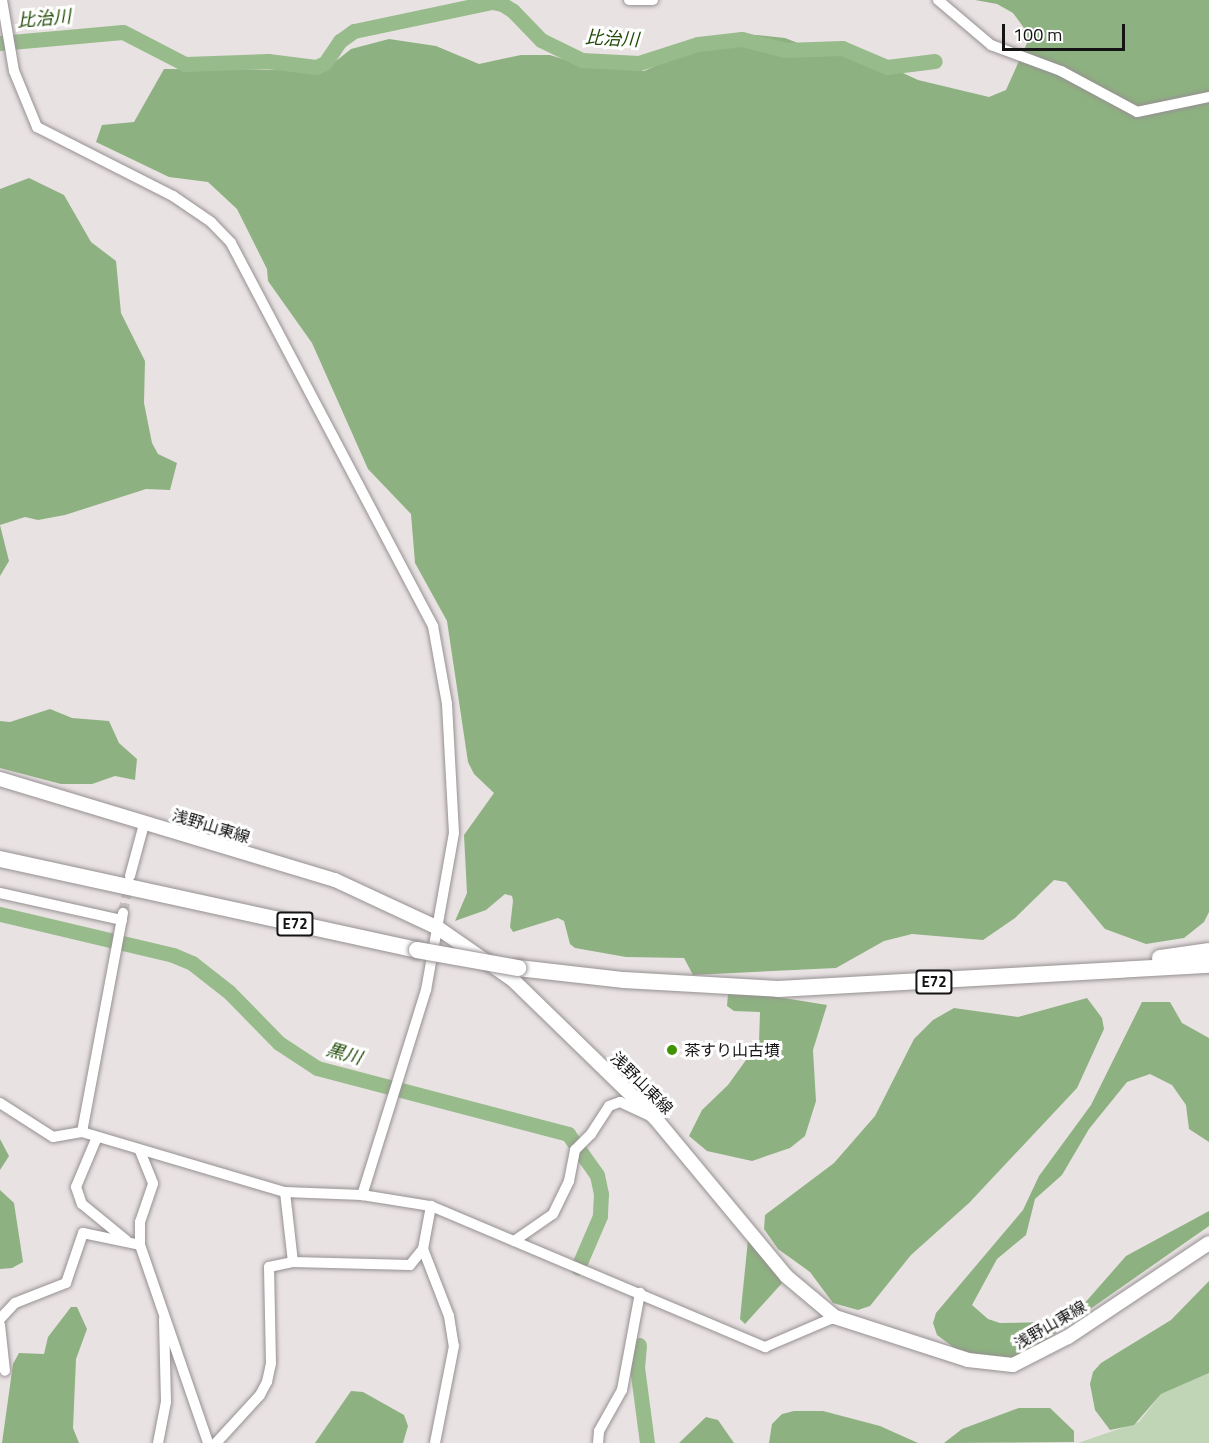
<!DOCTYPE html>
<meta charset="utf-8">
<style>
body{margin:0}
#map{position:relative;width:1209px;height:1443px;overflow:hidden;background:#e9e2e3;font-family:"Titillium Web","Noto Sans JP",sans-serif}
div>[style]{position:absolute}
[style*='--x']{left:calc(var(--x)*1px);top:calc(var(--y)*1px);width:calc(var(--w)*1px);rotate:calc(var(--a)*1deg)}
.green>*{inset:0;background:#bfd5b6}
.forest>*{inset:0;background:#8eb181}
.river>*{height:15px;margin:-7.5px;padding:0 7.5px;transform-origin:7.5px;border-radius:7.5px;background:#98bb8b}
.minor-tunnel>*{height:10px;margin-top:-5px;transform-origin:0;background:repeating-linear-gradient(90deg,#c9c3c4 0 10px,transparent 0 15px)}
.roads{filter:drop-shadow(0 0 2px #969092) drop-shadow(0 0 2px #969092)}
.minor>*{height:10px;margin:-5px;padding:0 5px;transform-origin:5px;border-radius:5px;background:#fff}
.major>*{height:14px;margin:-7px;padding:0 7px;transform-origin:7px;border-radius:7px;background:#fff}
.highway>*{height:16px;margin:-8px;padding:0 8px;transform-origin:8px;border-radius:8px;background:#fff}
.bridges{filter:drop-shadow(0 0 2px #969092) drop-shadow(0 0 2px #969092)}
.highway-bridge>*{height:16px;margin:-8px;padding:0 8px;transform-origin:8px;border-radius:8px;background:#fff}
.dots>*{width:16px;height:16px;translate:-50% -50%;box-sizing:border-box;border:3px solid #fff;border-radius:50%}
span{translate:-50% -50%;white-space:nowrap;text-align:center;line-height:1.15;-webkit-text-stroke:6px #fff;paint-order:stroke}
.shield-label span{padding:2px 4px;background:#fff;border:2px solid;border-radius:4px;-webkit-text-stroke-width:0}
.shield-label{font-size:15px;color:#151313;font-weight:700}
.street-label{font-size:16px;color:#151313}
.poi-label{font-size:16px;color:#151313}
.left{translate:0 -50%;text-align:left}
.water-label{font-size:18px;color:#1f4a05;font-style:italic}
.scale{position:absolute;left:1002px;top:24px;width:123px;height:27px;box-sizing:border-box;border:3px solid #151313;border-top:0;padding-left:8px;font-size:18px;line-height:21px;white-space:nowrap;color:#151313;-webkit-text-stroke:4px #fff;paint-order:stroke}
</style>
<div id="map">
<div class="green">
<div style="clip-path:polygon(1209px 1373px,1209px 1443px,1078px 1443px,1139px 1422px,1161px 1394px)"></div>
</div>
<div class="forest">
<div style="clip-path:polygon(975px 0,1209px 0,1209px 912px,1204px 922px,1184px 938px,1146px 944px,1105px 929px,1066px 882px,1054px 880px,1015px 918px,983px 940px,912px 934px,884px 941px,836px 968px,693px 975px,684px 958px,626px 957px,575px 948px,570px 944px,564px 921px,558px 918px,513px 932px,510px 927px,513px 901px,512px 896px,505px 894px,486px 910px,455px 921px,467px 893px,464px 835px,494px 793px,474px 774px,468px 762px,447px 621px,415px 563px,411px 514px,368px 469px,312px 343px,268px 281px,267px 269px,237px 209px,208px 182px,169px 177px,96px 142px,102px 125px,134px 122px,164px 69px,313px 70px,331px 65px,351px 49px,389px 39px,436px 46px,479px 64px,521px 55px,550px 55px,585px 66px,644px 71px,702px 45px,737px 35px,757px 35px,785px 38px,803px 45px,849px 48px,918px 80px,989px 97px,1006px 90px,1027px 43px,1024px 28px,1013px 13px,997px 4px)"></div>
<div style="clip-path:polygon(29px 178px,64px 195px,91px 242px,116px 261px,121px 313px,145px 361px,144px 403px,152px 443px,158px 454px,177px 463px,170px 490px,146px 489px,65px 515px,38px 520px,25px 517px,0 525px,9px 561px,0 576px,0 189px)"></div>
<div style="clip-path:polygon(50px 709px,72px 718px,109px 721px,119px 743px,137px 759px,135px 780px,115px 776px,92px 784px,61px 784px,0 768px,0 721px,10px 722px)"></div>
<div style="clip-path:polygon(746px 992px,827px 1005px,813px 1050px,816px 1101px,805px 1136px,790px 1148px,752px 1161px,707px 1151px,689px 1136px,702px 1110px,728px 1085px,759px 1042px,760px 1012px,734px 1011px,727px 1006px,728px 994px)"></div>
<div style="clip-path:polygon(1087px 998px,1102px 1018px,1104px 1029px,1077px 1088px,969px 1203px,911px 1255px,870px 1306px,858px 1310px,833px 1303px,810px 1272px,778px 1249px,764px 1229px,765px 1215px,834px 1163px,875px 1116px,914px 1039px,933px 1020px,954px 1008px,1018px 1017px)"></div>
<div style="clip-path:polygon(1142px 1002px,1170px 1002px,1182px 1023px,1209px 1038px,1209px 1142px,1189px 1129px,1186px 1105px,1172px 1085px,1150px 1074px,1127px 1082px,1089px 1129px,1062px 1175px,1035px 1199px,1026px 1235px,997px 1259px,972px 1305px,988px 1319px,1000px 1323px,1050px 1322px,1076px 1313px,1126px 1256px,1209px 1211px,1209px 1226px,1020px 1358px,968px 1358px,937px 1335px,933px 1323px,936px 1313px,1023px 1210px,1039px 1176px,1091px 1105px)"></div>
<div style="clip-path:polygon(0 1139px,9px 1156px,0 1170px)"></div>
<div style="clip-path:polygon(0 1190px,14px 1203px,23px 1262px,12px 1268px,0 1269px)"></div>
<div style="clip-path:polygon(748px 1240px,783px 1282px,745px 1324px,740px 1319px)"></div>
<div style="clip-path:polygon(1209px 1281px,1209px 1373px,1161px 1394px,1134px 1425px,1110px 1430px,1095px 1410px,1090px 1384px,1093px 1372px,1101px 1363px,1171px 1320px)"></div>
<div style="clip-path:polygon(71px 1307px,77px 1307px,87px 1329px,76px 1359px,73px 1428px,79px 1443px,2px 1443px,13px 1364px,19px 1353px,44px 1354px,48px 1337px)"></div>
<div style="clip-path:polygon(351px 1391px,363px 1392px,404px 1415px,408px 1426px,403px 1443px,315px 1443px)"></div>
<div style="clip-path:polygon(1019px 1408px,1050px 1408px,1074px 1431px,1074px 1442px,944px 1443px,962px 1429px)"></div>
<div style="clip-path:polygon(794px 1411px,823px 1411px,880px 1426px,918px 1443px,769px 1443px,772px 1424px,782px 1414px)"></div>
<div style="clip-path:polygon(706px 1417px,718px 1420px,734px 1443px,679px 1443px)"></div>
</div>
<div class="river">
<div style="--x:0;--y:43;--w:123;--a:-5.1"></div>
<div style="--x:123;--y:32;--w:70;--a:27.3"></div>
<div style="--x:185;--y:64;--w:83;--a:-2.1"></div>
<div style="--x:268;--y:61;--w:48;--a:7.1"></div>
<div style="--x:316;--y:67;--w:10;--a:-24"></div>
<div style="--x:325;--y:63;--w:27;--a:-56"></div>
<div style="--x:340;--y:41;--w:17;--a:-36"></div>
<div style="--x:354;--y:31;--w:141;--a:-11.9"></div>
<div style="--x:492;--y:2;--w:10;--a:11"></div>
<div style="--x:502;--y:4;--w:13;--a:32"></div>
<div style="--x:513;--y:11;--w:40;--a:46"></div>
<div style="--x:541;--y:40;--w:46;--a:26"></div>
<div style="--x:582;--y:60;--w:57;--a:3"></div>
<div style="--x:639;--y:63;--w:62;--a:-17.9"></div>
<div style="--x:698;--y:44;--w:44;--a:-6.5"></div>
<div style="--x:742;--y:39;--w:44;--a:14.3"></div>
<div style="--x:785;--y:50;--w:57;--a:-2"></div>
<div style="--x:842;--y:48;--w:49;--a:22.9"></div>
<div style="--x:887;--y:67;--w:48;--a:-7.1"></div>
<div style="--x:0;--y:914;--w:178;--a:13.3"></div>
<div style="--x:173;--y:955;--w:21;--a:23"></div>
<div style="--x:192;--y:963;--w:47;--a:38.1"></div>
<div style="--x:229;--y:992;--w:71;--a:45.6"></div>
<div style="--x:279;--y:1043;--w:45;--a:33.3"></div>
<div style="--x:317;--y:1068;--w:260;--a:14.7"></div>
<div style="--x:568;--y:1134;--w:50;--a:54.7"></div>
<div style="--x:597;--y:1175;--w:19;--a:78"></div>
<div style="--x:601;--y:1194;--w:22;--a:93"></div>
<div style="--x:600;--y:1216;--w:56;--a:113.3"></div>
<div style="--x:639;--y:1345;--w:22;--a:95"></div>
<div style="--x:637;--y:1367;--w:77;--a:82.5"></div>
</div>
<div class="minor-tunnel">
<div style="--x:123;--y:913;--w:32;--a:-79"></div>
</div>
<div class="roads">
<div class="minor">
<div style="--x:2;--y:0;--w:72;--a:80.4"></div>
<div style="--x:14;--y:71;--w:61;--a:67.7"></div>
<div style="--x:37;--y:127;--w:153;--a:26.9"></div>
<div style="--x:173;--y:196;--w:46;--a:34.4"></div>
<div style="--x:211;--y:222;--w:29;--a:46"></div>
<div style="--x:231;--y:243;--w:433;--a:62.2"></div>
<div style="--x:433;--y:626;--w:79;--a:79.8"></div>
<div style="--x:447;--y:704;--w:129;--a:86.9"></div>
<div style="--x:454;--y:833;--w:159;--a:100.1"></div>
<div style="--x:426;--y:990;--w:215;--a:107.3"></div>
<div style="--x:629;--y:0;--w:24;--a:0"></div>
<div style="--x:938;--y:0;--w:70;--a:40.3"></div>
<div style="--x:991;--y:45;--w:75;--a:20.4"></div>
<div style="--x:1061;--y:71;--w:86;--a:28.3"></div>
<div style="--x:1137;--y:112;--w:74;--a:-11.8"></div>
<div style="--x:130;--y:876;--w:54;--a:-74.9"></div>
<div style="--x:0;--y:893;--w:125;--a:12.5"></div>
<div style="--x:0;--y:1103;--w:63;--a:32.7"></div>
<div style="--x:53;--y:1137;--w:29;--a:-10"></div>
<div style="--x:82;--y:1132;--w:212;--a:16.5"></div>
<div style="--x:285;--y:1192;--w:77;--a:2.2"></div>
<div style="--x:362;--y:1195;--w:70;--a:9.1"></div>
<div style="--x:431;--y:1206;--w:363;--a:22.9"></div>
<div style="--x:765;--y:1347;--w:76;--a:-23.2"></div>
<div style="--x:82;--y:1132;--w:223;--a:-79.4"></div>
<div style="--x:97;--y:1137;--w:54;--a:112.8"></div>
<div style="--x:76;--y:1187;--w:18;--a:71"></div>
<div style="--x:82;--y:1204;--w:57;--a:39.3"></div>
<div style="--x:140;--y:1151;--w:35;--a:68"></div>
<div style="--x:153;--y:1184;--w:40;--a:108.9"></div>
<div style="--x:140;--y:1222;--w:23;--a:90"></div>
<div style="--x:140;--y:1245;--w:209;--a:71"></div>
<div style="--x:285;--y:1192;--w:70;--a:83.5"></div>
<div style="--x:514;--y:1241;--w:47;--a:-34.7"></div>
<div style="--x:553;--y:1214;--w:37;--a:-64"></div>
<div style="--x:569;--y:1181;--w:32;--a:-79"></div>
<div style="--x:575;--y:1150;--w:23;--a:-45"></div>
<div style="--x:591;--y:1134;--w:33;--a:-57"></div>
<div style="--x:609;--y:1106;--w:12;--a:-20"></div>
<div style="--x:620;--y:1102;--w:38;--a:25"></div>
<div style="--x:423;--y:1249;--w:72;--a:68.8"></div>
<div style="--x:449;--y:1316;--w:30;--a:81"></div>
<div style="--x:454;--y:1346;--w:99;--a:101.1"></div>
<div style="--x:0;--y:1319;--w:22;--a:-47"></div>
<div style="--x:15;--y:1303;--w:55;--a:-21.4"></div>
<div style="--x:66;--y:1283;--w:53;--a:-71.2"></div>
<div style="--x:83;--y:1233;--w:58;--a:11.9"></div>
<div style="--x:0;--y:1325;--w:46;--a:83.8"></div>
<div style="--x:158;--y:1443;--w:42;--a:-79"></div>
<div style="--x:166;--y:1402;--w:83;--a:-91.4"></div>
<div style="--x:216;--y:1443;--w:65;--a:-47.5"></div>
<div style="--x:260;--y:1395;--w:15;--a:-62"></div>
<div style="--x:267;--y:1382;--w:19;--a:-78"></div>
<div style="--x:271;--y:1363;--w:96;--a:-91.2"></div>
<div style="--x:269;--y:1267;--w:25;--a:-12"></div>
<div style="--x:293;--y:1262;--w:117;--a:1.5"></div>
<div style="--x:410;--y:1265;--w:21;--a:-51"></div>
<div style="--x:423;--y:1249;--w:44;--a:-79.5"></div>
<div style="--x:598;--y:1443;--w:12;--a:-85"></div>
<div style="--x:599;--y:1431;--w:47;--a:-60.7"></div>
<div style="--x:622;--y:1390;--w:99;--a:-79.5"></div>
</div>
<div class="major">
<div style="--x:0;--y:779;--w:350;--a:16.8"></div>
<div style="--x:335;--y:880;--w:114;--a:25"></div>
<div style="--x:438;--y:928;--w:91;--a:34.7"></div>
<div style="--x:513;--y:980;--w:198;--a:44.2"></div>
<div style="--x:655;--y:1118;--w:205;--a:50.3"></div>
<div style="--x:786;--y:1276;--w:64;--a:39.9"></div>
<div style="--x:835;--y:1317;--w:140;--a:17.9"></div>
<div style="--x:968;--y:1360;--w:45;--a:6.3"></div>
<div style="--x:1013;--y:1365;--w:62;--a:-27"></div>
<div style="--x:1068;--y:1337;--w:169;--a:-33.7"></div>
</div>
<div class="highway">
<div style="--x:0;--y:859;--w:427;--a:12.3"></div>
<div style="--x:1160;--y:958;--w:49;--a:-8.1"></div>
<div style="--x:518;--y:968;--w:107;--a:6.5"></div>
<div style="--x:624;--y:980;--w:154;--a:3.3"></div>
<div style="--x:778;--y:989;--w:432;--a:-3.2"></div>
</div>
</div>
<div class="bridges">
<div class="highway-bridge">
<div style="--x:417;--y:950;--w:103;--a:10.1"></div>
</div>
</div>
<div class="dots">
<div style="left:672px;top:1050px;background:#3f9300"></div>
</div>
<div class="shield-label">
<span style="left:295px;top:924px">E72</span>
<span style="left:934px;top:982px">E72</span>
</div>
<div class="street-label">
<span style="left:211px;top:826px;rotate:17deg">浅野山東線</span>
<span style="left:642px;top:1083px;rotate:45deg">浅野山東線</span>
<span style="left:1050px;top:1325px;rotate:-30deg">浅野山東線</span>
</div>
<div class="poi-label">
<span class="left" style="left:684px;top:1050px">茶すり山古墳</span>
</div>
<div class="water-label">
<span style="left:44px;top:19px;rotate:-5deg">比治川</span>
<span style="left:612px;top:39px;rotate:3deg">比治川</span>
<span style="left:344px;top:1054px;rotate:16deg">黒川</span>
</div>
<div class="scale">100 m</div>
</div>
